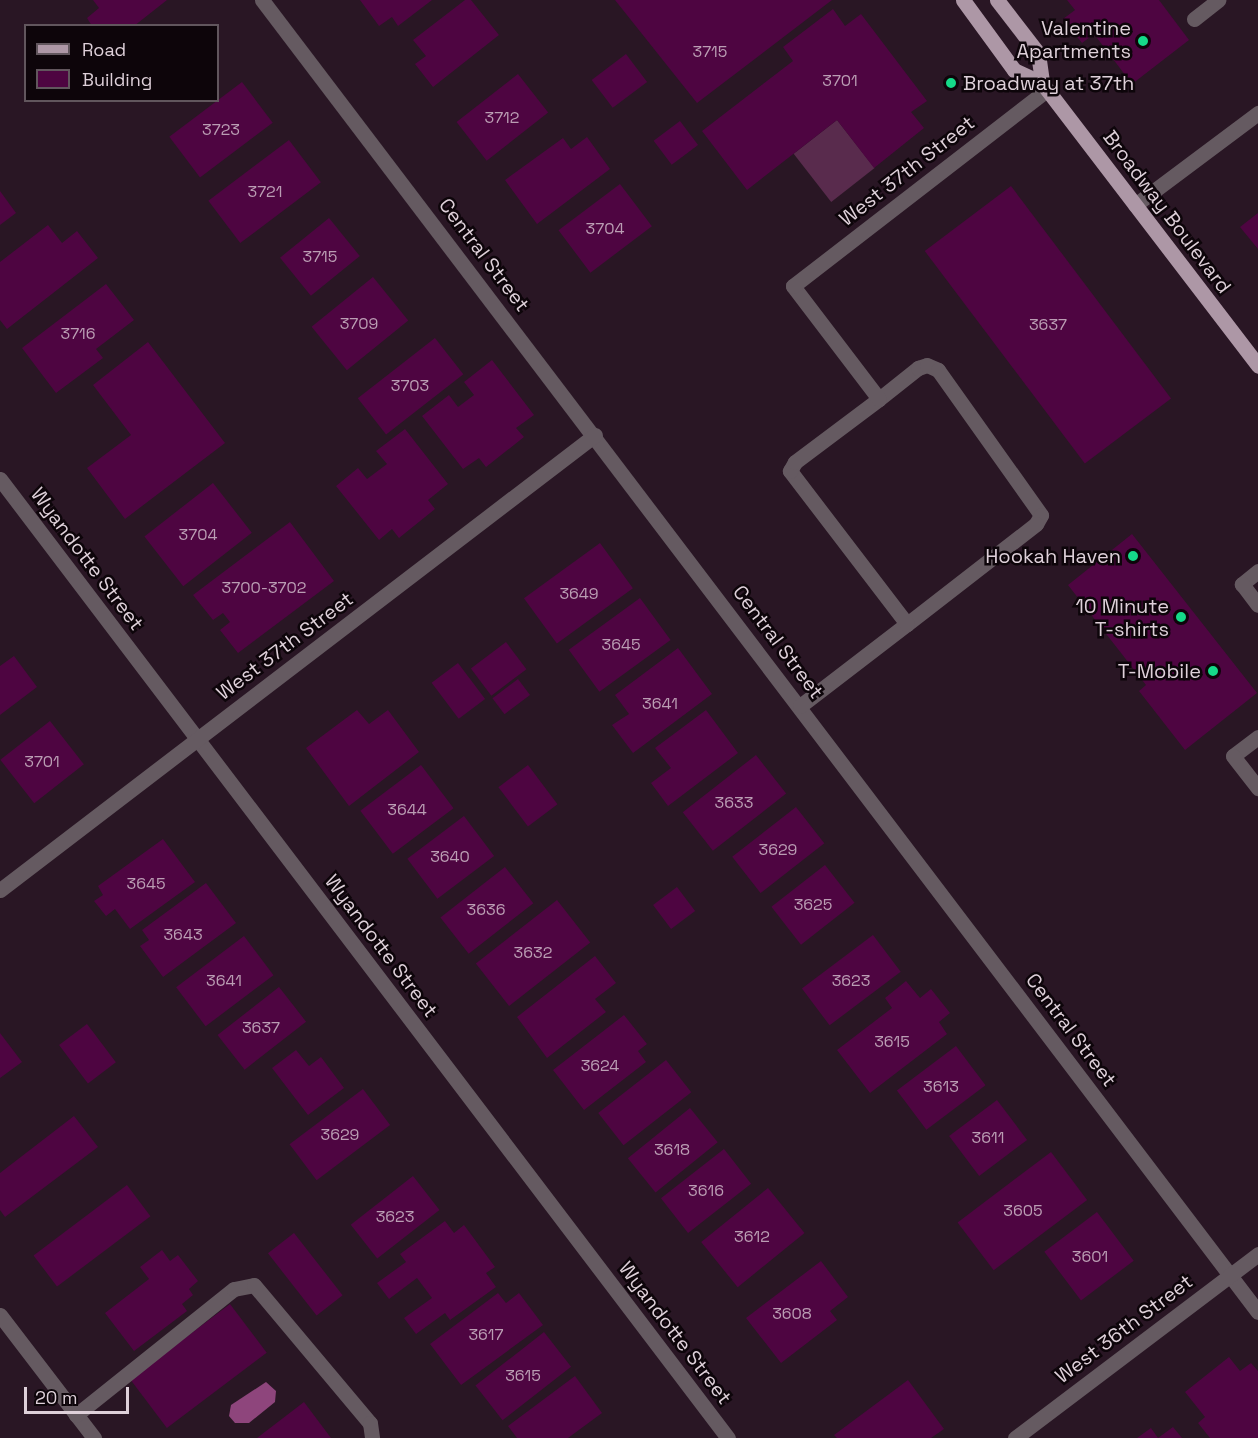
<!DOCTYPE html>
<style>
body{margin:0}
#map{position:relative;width:1258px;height:1438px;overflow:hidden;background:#291624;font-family:"Space Grotesk",sans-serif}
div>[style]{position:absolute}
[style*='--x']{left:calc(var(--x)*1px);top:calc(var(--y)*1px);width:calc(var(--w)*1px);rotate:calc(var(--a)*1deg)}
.green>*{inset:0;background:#592b4d;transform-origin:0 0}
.water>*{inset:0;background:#8e457c}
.building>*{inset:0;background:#4e0541;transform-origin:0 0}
.minor>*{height:15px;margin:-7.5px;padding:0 7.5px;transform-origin:7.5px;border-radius:7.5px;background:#655a61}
.major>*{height:15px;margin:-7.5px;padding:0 7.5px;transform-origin:7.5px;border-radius:7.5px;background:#ad97a6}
.dots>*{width:16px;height:16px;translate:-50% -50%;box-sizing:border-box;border:3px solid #0d050a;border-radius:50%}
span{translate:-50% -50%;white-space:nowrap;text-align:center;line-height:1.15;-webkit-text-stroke:5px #0d050a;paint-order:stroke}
.number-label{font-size:16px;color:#ba9db3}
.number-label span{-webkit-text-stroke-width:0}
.poi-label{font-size:20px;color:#ded0d9}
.right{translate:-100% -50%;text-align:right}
.left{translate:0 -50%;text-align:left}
.street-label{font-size:20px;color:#ded0d9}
.legend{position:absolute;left:24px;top:24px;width:195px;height:78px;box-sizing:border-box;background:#0d050a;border:2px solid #61565d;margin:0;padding:8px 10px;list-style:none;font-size:18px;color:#ded0d9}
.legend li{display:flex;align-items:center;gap:12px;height:30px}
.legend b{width:30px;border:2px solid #61565d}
.scale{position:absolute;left:24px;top:1387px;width:105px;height:27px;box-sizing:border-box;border:3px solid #ded0d9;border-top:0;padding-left:8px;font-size:18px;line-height:21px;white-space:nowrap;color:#ded0d9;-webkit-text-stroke:4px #0d050a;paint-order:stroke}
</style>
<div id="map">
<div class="green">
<div style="left:837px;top:120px;width:61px;height:55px;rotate:52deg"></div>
</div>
<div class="water">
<div style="clip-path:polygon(266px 1382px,276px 1391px,275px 1402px,249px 1423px,235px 1423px,229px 1416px,231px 1405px)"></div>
</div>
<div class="building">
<div style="clip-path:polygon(93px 0,167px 0,134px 26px,92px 26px,87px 18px,99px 8px)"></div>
<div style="clip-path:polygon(360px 0,432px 0,398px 26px,392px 17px,379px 26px)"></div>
<div style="clip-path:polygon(465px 0,471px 0,499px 35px,433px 87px,415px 64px,426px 56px,413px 40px)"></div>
<div style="clip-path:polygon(615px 0,832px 0,697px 103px)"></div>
<div style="clip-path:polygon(1067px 0,1159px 0,1189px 40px,1132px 84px,1094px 34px,1082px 43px,1063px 19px,1075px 10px)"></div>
<div style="clip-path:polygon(833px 9px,845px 26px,861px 14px,927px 101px,911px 112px,924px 128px,874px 168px,837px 120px,747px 190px,702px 131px,793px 61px,783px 47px)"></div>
<div style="left:626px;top:54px;width:35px;height:43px;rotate:53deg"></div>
<div style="left:518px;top:74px;width:49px;height:78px;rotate:52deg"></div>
<div style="left:242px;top:82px;width:51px;height:91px;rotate:53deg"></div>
<div style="left:680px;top:121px;width:30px;height:33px;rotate:53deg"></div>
<div style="clip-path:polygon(587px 137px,610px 169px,537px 224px,505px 180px,563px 138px,571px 149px)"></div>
<div style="left:289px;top:140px;width:53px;height:101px;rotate:53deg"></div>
<div style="left:620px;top:184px;width:53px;height:77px;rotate:53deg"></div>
<div style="left:1011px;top:186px;width:266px;height:108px;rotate:53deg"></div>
<div style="clip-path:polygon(0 191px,16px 213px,0 225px)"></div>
<div style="clip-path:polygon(1258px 213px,1258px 249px,1240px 227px)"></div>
<div style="left:329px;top:218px;width:49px;height:63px;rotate:51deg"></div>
<div style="clip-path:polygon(48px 225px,62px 243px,77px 231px,98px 258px,7px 329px,0 320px,0 262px)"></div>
<div style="left:373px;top:277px;width:56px;height:79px;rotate:51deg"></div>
<div style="clip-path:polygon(106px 284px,134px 320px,96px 349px,103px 358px,56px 393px,22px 348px)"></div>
<div style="left:435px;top:338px;width:46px;height:98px;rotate:52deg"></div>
<div style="clip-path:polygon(148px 342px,225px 443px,125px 519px,87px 468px,131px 435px,93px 385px)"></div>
<div style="clip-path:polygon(492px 360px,534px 415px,516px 428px,524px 437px,486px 467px,479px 458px,463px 469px,422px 416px,449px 395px,458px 407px,474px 395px,464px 382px)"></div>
<div style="clip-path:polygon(405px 429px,448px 484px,428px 500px,435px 509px,399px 538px,392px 529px,379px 540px,336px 486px,358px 468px,367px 479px,387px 464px,376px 451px)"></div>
<div style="left:213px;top:483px;width:63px;height:87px;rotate:52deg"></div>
<div style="clip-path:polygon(290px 522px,334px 581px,238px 653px,220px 630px,230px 622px,223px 613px,213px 620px,193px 595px)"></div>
<div style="clip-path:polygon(1132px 534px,1257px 693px,1185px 750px,1139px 691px,1146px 685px,1068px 585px)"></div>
<div style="left:600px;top:543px;width:56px;height:94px;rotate:54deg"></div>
<div style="left:640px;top:598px;width:52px;height:88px;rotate:54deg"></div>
<div style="left:506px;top:642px;width:34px;height:44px;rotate:53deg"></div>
<div style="clip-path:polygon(678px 648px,712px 694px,633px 753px,612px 725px,629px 714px,615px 695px)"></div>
<div style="clip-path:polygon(14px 656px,37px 687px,0 715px,0 666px)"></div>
<div style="left:458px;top:663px;width:45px;height:33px;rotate:53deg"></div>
<div style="left:518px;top:679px;width:20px;height:32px;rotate:53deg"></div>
<div style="clip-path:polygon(357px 710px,369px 724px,388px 710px,419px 752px,349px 806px,306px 748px)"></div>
<div style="clip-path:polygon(706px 710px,738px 753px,668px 806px,651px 783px,671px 768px,655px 748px)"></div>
<div style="left:50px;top:721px;width:55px;height:63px;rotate:52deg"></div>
<div style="left:756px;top:755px;width:49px;height:93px;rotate:52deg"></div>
<div style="left:421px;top:765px;width:54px;height:76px;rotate:53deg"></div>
<div style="left:528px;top:765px;width:49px;height:37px;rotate:53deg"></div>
<div style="left:796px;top:807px;width:46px;height:81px;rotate:52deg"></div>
<div style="left:464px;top:816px;width:50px;height:71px;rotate:53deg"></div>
<div style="clip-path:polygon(163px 839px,195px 882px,130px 929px,115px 909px,106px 916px,94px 901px,103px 895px,98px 886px)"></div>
<div style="left:825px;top:865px;width:48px;height:68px;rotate:52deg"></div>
<div style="left:505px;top:867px;width:46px;height:82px;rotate:52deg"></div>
<div style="clip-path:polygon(206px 883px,236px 923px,163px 977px,140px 946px,149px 940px,142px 930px)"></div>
<div style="left:677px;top:887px;width:30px;height:30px;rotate:53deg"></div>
<div style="left:557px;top:900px;width:54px;height:103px;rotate:52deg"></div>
<div style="left:873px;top:935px;width:46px;height:89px;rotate:53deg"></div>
<div style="left:244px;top:936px;width:49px;height:85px;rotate:53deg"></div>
<div style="clip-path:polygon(595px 956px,616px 983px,595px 999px,606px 1012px,547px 1058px,517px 1017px)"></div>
<div style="clip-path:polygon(906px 981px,920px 998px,931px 989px,950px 1013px,939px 1022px,947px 1034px,870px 1093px,837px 1050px,892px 1008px,885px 998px)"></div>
<div style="left:279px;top:987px;width:44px;height:78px;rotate:52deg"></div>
<div style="clip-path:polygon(624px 1015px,647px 1044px,638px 1051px,646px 1062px,584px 1110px,553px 1070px)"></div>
<div style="left:87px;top:1024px;width:48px;height:35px;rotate:53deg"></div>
<div style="clip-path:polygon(0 1033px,22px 1062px,0 1078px)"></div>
<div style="left:956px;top:1046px;width:49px;height:74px;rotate:53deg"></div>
<div style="clip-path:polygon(296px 1050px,309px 1066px,321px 1057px,344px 1088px,308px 1115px,272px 1068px)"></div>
<div style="left:666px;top:1060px;width:41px;height:86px;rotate:52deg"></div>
<div style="left:363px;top:1089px;width:45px;height:92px;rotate:53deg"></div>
<div style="left:997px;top:1100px;width:50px;height:60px;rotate:53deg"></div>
<div style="left:690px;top:1108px;width:44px;height:80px;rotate:51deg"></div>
<div style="clip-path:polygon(74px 1116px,98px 1147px,5px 1217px,0 1210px,0 1173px)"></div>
<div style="left:724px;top:1149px;width:44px;height:80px;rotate:52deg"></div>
<div style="left:1051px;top:1152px;width:60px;height:117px;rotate:53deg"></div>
<div style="left:413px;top:1176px;width:43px;height:79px;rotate:52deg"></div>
<div style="left:127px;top:1185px;width:39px;height:117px;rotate:53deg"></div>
<div style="left:768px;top:1188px;width:58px;height:86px;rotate:51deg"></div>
<div style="left:1097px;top:1212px;width:61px;height:66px;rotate:53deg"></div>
<div style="clip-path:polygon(445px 1221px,454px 1233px,464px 1225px,495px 1267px,486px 1273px,496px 1287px,450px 1320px,445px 1313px,416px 1334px,404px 1318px,432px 1298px,417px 1278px,389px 1299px,377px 1283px,406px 1262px,400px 1254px)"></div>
<div style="left:294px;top:1233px;width:79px;height:33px;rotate:52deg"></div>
<div style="clip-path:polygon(162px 1250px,170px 1261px,178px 1255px,198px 1281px,189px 1289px,193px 1295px,182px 1304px,187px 1311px,134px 1351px,105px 1313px,149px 1279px,140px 1267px)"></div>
<div style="clip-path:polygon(821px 1261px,848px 1297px,830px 1311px,837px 1320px,781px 1363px,746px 1318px)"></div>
<div style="clip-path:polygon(498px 1293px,506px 1303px,519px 1293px,543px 1325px,461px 1385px,430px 1344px)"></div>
<div style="left:230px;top:1304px;width:61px;height:125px;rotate:53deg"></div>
<div style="left:544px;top:1332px;width:44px;height:87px;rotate:52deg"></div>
<div style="clip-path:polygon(1229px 1357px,1240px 1371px,1251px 1363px,1258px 1371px,1258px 1438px,1210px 1438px,1198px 1423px,1205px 1417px,1185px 1392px)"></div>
<div style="clip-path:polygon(575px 1376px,602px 1413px,568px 1438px,517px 1438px,508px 1426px)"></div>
<div style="clip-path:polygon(908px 1380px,944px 1429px,931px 1438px,837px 1438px,834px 1435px)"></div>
<div style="clip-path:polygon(304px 1402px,331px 1438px,257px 1438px)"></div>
<div style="clip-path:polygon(1173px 1427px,1182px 1438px,1158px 1438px)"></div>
<div style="clip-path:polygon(1151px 1428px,1158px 1438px,1137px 1438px)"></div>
</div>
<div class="minor">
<div style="--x:262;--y:0;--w:1647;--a:52.8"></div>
<div style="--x:1194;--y:19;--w:31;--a:-38"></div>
<div style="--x:1135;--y:205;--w:154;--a:-36.8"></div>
<div style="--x:879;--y:399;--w:50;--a:-38.5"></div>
<div style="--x:918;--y:368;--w:9;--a:-18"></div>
<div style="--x:927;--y:365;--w:12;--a:24"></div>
<div style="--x:938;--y:370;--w:178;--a:54.6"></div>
<div style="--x:1041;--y:515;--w:10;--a:119"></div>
<div style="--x:1036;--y:524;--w:163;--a:142.2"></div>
<div style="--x:0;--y:479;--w:1204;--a:52.8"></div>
<div style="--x:1258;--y:571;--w:21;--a:141"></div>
<div style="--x:1242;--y:584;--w:26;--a:53"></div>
<div style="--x:800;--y:706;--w:135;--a:-37.5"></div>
<div style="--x:907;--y:624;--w:193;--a:-127.4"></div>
<div style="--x:790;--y:471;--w:10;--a:-61"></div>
<div style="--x:795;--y:462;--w:105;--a:-36.9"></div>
<div style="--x:879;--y:399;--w:142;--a:-127.3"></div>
<div style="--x:793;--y:286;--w:321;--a:-37.7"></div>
<div style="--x:1258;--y:737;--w:31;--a:143"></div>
<div style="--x:1233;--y:756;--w:41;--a:52"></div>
<div style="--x:0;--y:890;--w:749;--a:-37.41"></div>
<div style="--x:0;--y:1315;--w:155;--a:52.6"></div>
<div style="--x:76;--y:1415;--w:202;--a:-38.6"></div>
<div style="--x:234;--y:1289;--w:20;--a:-11"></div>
<div style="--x:254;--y:1285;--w:180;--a:50"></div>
<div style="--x:370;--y:1423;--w:15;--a:82"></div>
<div style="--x:1015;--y:1438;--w:305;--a:-37.1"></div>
</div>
<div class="major">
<div style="--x:963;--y:0;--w:87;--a:53.9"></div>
<div style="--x:1014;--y:70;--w:31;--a:25"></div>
<div style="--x:997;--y:0;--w:67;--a:52.3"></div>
<div style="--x:1038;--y:53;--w:30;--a:82"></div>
<div style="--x:1042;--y:83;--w:356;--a:52.6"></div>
</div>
<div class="dots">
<div style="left:1143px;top:41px;background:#15d989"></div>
<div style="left:951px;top:83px;background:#15d989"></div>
<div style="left:1133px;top:556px;background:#15d989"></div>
<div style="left:1181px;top:617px;background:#15d989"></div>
<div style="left:1213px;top:671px;background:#15d989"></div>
</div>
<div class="number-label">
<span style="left:710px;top:52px">3715</span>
<span style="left:840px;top:81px">3701</span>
<span style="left:502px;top:118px">3712</span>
<span style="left:221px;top:130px">3723</span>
<span style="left:265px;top:192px">3721</span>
<span style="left:605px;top:229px">3704</span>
<span style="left:320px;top:257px">3715</span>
<span style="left:359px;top:324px">3709</span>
<span style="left:1048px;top:325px">3637</span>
<span style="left:78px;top:334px">3716</span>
<span style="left:410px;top:386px">3703</span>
<span style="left:198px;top:535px">3704</span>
<span style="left:264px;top:588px">3700-3702</span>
<span style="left:579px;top:594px">3649</span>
<span style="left:621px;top:645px">3645</span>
<span style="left:660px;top:704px">3641</span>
<span style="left:42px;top:762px">3701</span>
<span style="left:734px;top:803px">3633</span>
<span style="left:407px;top:810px">3644</span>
<span style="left:778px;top:850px">3629</span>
<span style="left:450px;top:857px">3640</span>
<span style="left:146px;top:884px">3645</span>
<span style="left:813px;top:905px">3625</span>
<span style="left:486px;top:910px">3636</span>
<span style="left:183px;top:935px">3643</span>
<span style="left:533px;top:953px">3632</span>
<span style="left:224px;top:981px">3641</span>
<span style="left:851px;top:981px">3623</span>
<span style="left:261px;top:1028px">3637</span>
<span style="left:892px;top:1042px">3615</span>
<span style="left:600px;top:1066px">3624</span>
<span style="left:941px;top:1087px">3613</span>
<span style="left:340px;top:1135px">3629</span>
<span style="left:988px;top:1138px">3611</span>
<span style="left:672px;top:1150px">3618</span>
<span style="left:706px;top:1191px">3616</span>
<span style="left:1023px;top:1211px">3605</span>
<span style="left:395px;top:1217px">3623</span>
<span style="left:752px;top:1237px">3612</span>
<span style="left:1090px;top:1257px">3601</span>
<span style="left:792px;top:1314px">3608</span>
<span style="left:486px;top:1335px">3617</span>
<span style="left:523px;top:1376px">3615</span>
</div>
<div class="poi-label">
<span class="right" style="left:1131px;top:40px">Valentine<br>Apartments</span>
<span class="left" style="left:963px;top:83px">Broadway at 37th</span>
<span class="right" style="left:1121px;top:556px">Hookah Haven</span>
<span class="right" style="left:1169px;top:618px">10 Minute<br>T-shirts</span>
<span class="right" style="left:1201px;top:671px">T-Mobile</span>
</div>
<div class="street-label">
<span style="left:907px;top:171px;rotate:-38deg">West 37th Street</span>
<span style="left:1167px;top:212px;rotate:53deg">Broadway Boulevard</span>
<span style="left:484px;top:255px;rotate:53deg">Central Street</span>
<span style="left:87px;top:559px;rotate:53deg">Wyandotte Street</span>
<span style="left:778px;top:642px;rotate:53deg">Central Street</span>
<span style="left:285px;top:646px;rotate:-37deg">West 37th Street</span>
<span style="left:381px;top:946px;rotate:53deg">Wyandotte Street</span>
<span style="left:1071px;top:1030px;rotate:53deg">Central Street</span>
<span style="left:1124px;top:1329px;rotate:-37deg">West 36th Street</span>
<span style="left:675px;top:1333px;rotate:53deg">Wyandotte Street</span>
</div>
<ul class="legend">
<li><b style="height:8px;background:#ad97a6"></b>Road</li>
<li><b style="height:16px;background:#4e0541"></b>Building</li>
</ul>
<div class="scale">20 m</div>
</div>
